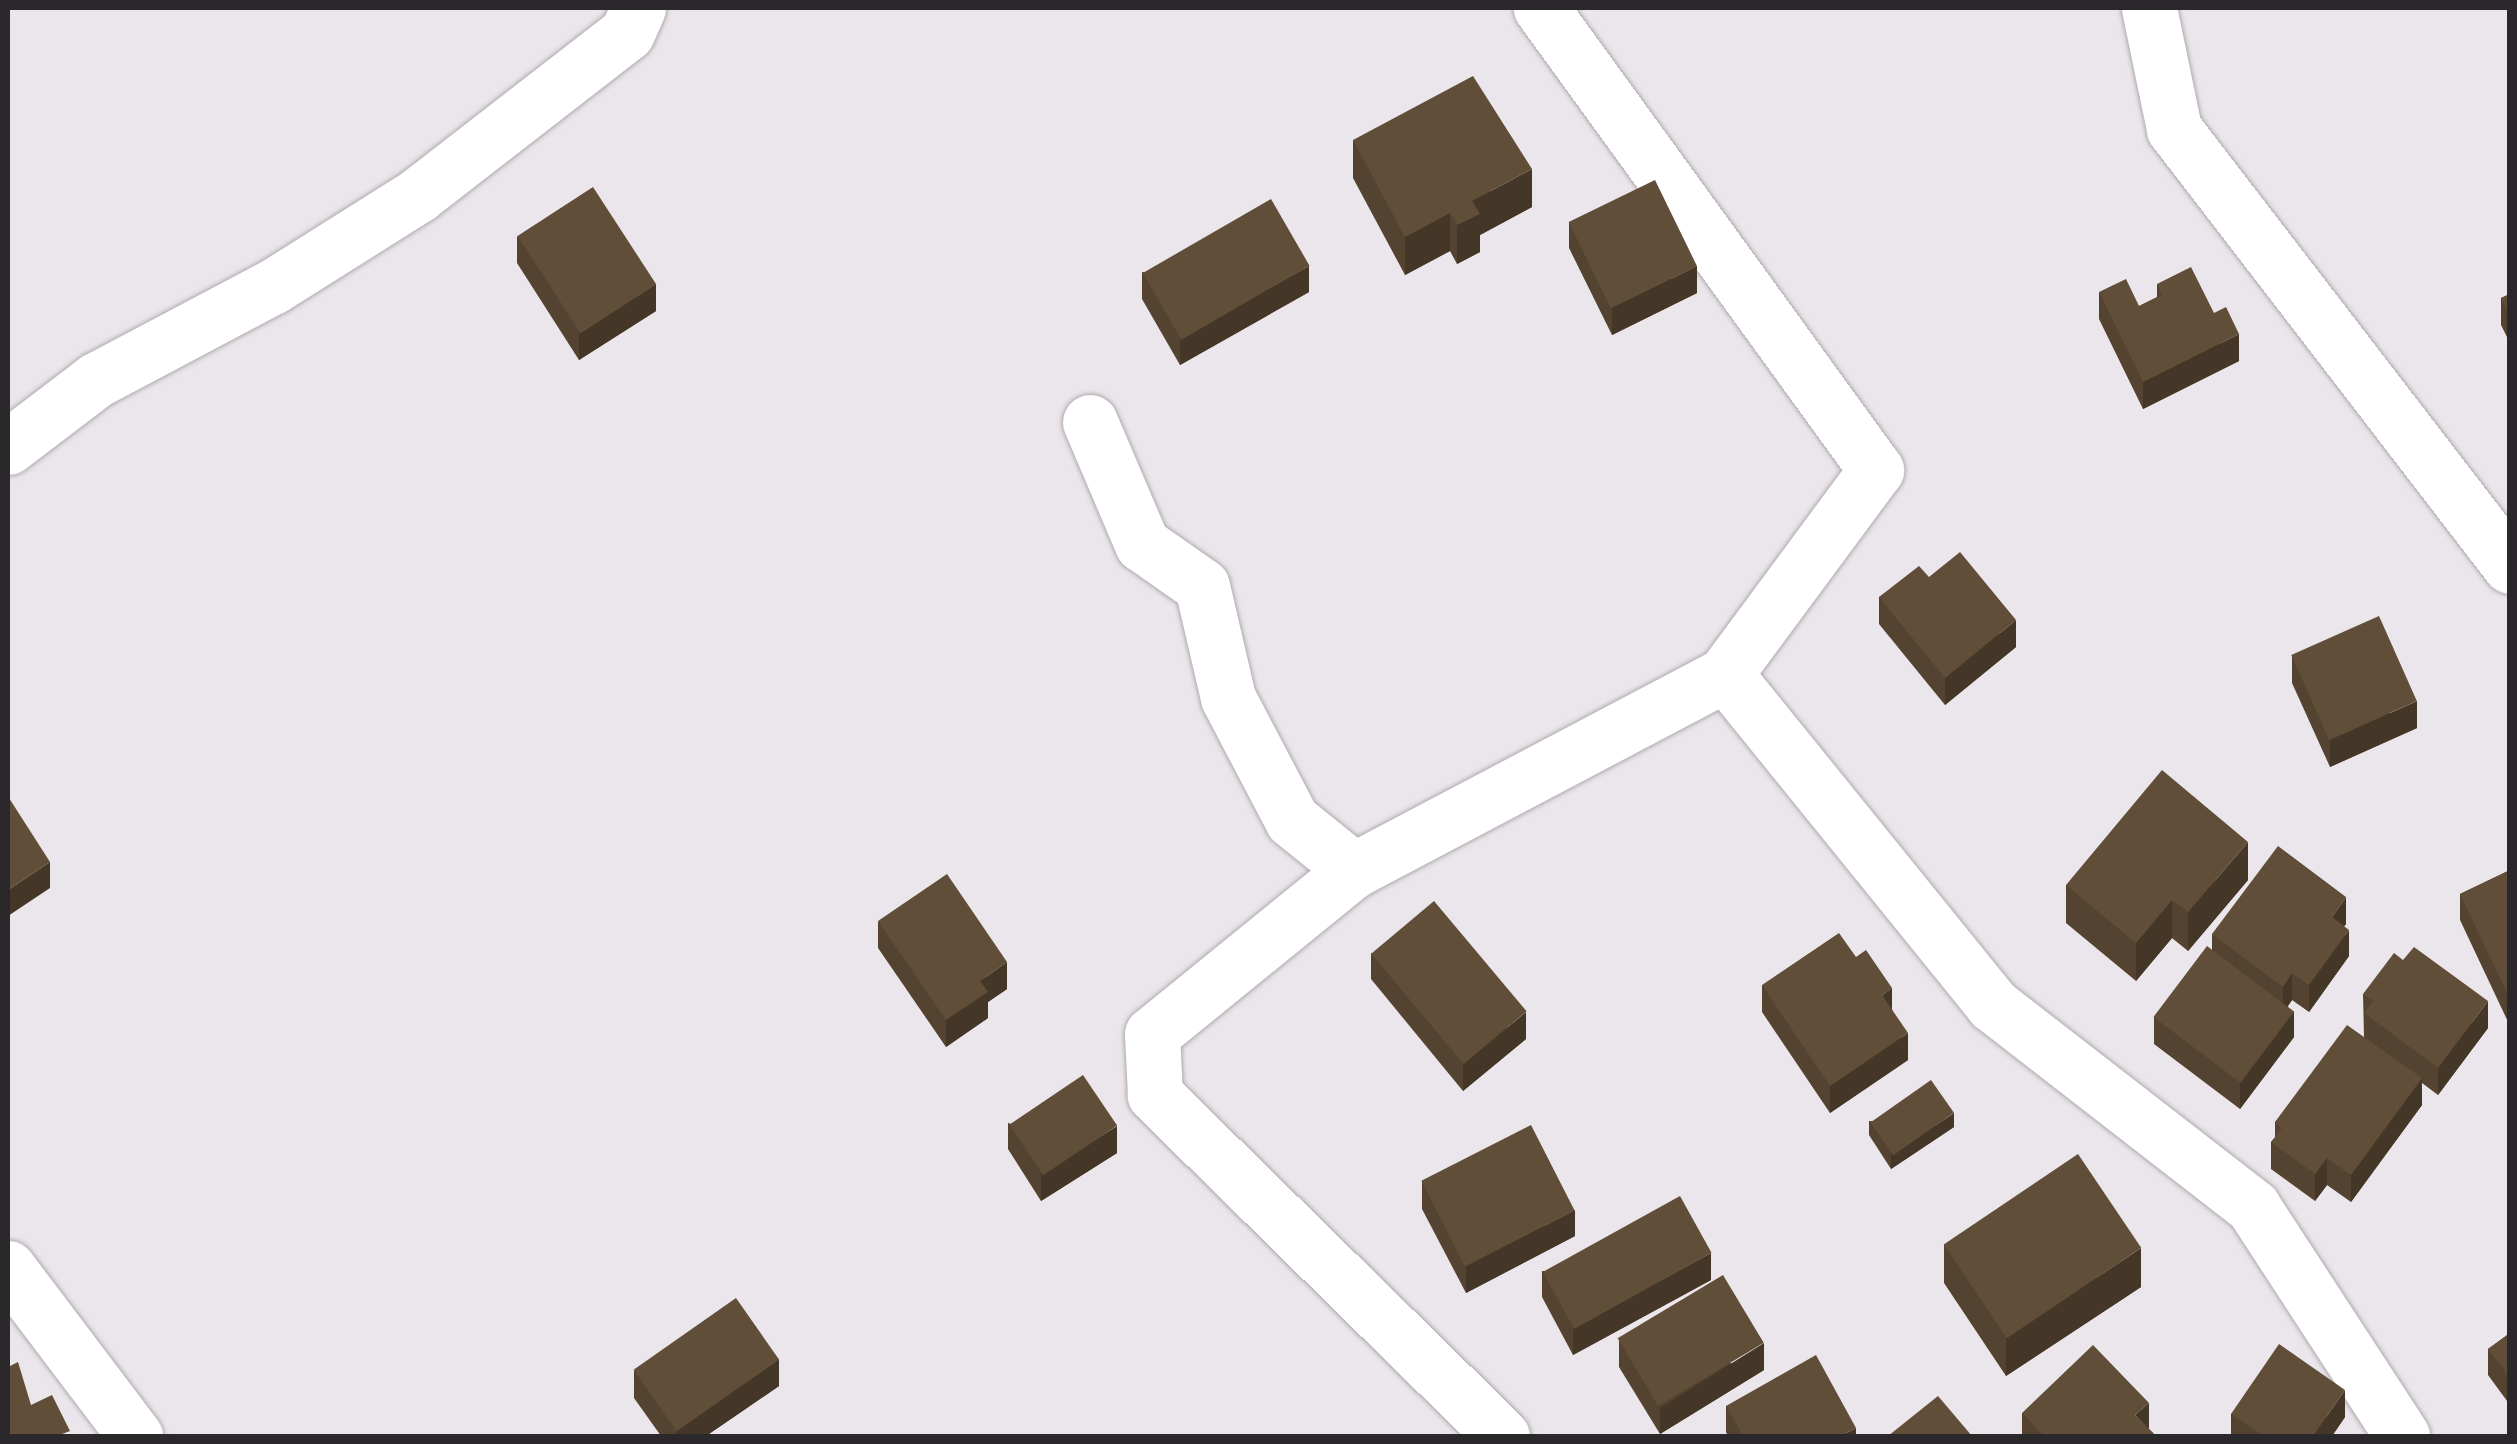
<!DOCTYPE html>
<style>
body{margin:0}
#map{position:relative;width:2517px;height:1444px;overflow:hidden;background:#ebe6eb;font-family:Bitter,serif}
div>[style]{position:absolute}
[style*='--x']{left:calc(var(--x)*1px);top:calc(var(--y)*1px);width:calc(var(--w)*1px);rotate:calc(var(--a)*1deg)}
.roads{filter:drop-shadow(0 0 2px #aeaaae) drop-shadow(0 0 2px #aeaaae)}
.minor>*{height:55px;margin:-27.5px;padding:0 27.5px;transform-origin:27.5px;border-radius:27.5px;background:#fff}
.wall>*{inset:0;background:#534330}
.shaded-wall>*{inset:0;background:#443727}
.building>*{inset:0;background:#614e38;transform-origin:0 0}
span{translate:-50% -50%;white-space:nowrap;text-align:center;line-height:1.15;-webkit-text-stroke:10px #f8f3f8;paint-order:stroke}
.frame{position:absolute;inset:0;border:10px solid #2a282a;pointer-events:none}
</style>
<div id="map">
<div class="roads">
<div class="minor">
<div style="--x:2149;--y:8;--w:124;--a:78.3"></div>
<div style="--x:2174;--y:129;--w:551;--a:52.44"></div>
<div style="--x:1090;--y:422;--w:133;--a:66.9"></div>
<div style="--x:1142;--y:544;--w:73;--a:35"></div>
<div style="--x:1202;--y:586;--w:115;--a:76.9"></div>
<div style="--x:1228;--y:698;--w:138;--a:62.3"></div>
<div style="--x:1292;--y:820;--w:80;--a:38.9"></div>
<div style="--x:8;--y:447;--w:111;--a:-37.3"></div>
<div style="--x:96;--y:380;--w:199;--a:-27.9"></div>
<div style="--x:272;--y:287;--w:173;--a:-32.2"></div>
<div style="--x:418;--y:195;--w:264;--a:-37.8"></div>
<div style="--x:627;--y:33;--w:27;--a:-66"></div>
<div style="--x:1725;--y:674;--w:426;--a:51"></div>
<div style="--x:1993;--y:1005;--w:329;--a:37.8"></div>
<div style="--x:2253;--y:1207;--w:273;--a:56.9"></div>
<div style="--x:8;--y:1268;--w:211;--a:52.9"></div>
<div style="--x:1502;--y:1436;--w:487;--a:-135.5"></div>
<div style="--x:1155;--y:1095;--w:61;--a:-92.8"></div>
<div style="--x:1152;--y:1034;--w:260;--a:-39.1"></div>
<div style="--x:1354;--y:870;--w:420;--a:-27.8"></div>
<div style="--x:1725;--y:674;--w:254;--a:-53.5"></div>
<div style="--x:1876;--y:470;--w:571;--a:-125.95"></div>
</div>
</div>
<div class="wall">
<div style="clip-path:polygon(1353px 140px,1532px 207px,1480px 235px,1480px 252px,1457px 264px,1450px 251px,1405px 275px,1353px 178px)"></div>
<div style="clip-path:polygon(1569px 222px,1697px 293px,1612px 335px,1569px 248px)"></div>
<div style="clip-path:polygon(517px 236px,656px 311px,579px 360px,517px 263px)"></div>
<div style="clip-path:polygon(1142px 272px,1309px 292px,1180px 365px,1142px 299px)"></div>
<div style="clip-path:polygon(2157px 284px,2239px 361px,2143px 409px,2099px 319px,2099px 292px,2139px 306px,2157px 297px)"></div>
<div style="clip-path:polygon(2510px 294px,2510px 343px,2501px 325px,2501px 298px)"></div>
<div style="clip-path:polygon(1929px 577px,2016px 647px,1945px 705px,1879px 624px,1879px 597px)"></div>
<div style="clip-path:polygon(2292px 656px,2417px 728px,2330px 767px,2292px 683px)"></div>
<div style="clip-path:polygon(2510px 870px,2510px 1026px,2460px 920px,2460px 894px)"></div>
<div style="clip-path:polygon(2248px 880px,2188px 951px,2172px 938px,2136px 981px,2066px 923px,2066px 885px)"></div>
<div style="clip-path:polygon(878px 921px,1007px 989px,988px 1002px,988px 1018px,946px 1047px,878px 948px)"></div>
<div style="clip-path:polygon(2346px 924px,2344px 926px,2349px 956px,2309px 1012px,2292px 1000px,2288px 1006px,2294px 1037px,2240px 1109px,2154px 1044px,2154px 1017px,2212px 950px,2212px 934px)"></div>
<div style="clip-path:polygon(1371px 953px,1526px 1039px,1463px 1091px,1371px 979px)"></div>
<div style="clip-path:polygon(1762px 985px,1892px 1009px,1908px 1060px,1830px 1113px,1762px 1012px)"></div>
<div style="clip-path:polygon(2363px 994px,2488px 1028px,2438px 1095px,2422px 1083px,2422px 1105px,2351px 1202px,2327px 1185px,2315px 1201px,2271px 1169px,2271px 1142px,2275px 1138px,2275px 1122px,2364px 1037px)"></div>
<div style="clip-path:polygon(1869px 1121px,1954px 1127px,1891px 1169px,1869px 1135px)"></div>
<div style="clip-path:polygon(1008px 1123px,1117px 1153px,1041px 1201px,1008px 1149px)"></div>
<div style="clip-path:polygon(1422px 1182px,1575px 1236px,1466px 1293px,1422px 1209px)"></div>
<div style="clip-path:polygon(1944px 1245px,2141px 1287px,2006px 1376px,1944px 1283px)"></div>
<div style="clip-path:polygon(1542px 1271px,1711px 1280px,1573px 1355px,1542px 1297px)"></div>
<div style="clip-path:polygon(2510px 1333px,2510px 1405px,2488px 1375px,2488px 1349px)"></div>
<div style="clip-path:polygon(1619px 1340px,1764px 1370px,1660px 1434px,1619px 1367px)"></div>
<div style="clip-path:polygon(634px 1371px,779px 1386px,706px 1436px,661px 1436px,634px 1398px)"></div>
<div style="clip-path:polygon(1726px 1406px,1856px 1436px,1728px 1436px,1726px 1432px)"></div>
<div style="clip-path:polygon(2022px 1413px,2149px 1429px,2156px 1436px,2022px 1436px)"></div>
<div style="clip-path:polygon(2231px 1414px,2345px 1417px,2332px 1436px,2231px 1436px)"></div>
</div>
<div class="shaded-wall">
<div style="clip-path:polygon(1532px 169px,1532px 207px,1480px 235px,1480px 252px,1457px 264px,1457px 225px,1472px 201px)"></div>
<div style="clip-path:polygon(1450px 213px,1450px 251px,1405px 275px,1405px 237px)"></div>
<div style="clip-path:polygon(1309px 266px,1309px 292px,1180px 365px,1180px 338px)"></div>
<div style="clip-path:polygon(1697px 266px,1697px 293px,1612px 335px,1612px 308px)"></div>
<div style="clip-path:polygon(656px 284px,656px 311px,579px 360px,579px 333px)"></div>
<div style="clip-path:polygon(2239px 334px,2239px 361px,2143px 409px,2143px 382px)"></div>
<div style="clip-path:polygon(2016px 620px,2016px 647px,1945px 705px,1945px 678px)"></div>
<div style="clip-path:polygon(2417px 701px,2417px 728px,2330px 767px,2330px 740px)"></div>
<div style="clip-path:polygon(2248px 842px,2248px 880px,2188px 951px,2188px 912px)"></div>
<div style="clip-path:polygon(50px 862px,50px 888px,8px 916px,8px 890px)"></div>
<div style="clip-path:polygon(2346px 897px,2346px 924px,2332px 943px,2332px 917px)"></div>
<div style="clip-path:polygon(2172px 900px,2172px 938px,2136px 981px,2136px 943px)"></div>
<div style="clip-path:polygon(2349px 930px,2349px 956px,2309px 1012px,2309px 985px)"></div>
<div style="clip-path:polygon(1007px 962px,1007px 989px,988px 1002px,988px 1018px,946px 1047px,946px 1020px,980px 981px)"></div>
<div style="clip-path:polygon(2292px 973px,2292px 1000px,2283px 1013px,2283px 987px)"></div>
<div style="clip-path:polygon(1892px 988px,1892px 1015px,1882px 995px)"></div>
<div style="clip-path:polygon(2488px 1001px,2488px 1028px,2438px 1095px,2438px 1068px)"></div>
<div style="clip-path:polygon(2294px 1011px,2294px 1037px,2240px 1109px,2240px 1082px)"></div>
<div style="clip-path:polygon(1526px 1012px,1526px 1039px,1463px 1091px,1463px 1064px)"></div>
<div style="clip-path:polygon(1908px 1033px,1908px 1060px,1830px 1113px,1830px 1086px)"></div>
<div style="clip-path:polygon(2422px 1078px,2422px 1105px,2351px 1202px,2351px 1175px)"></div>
<div style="clip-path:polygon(1954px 1113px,1954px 1127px,1891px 1169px,1891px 1155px)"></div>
<div style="clip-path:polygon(1117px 1126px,1117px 1153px,1041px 1201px,1041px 1174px)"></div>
<div style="clip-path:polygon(2327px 1158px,2327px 1185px,2315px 1201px,2315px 1174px)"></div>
<div style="clip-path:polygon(1575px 1210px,1575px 1236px,1466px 1293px,1466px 1266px)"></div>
<div style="clip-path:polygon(2141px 1248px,2141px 1287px,2006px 1376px,2006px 1338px)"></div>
<div style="clip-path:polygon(1711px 1253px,1711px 1280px,1573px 1355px,1573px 1328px)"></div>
<div style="clip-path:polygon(1764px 1343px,1764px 1370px,1660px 1434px,1660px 1408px)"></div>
<div style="clip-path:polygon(779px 1359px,779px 1386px,706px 1436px,676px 1436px,676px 1431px)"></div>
<div style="clip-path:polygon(2345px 1390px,2345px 1417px,2332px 1436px,2313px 1436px)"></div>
<div style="clip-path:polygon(2149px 1403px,2149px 1430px,2135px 1415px)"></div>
<div style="clip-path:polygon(1856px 1428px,1856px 1436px,1840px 1436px)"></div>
</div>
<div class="building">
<div style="clip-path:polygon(1473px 76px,1532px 169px,1472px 201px,1480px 214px,1457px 225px,1450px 213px,1405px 237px,1353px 140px)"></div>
<div style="left:1655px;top:180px;width:96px;height:96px;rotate:64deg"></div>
<div style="left:593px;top:187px;width:116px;height:90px;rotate:57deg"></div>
<div style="left:1271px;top:199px;width:77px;height:148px;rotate:60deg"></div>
<div style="clip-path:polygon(2191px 267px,2214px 313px,2226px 307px,2239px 334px,2143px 382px,2099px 292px,2126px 279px,2139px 306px,2162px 295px,2157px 284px)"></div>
<div style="clip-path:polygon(2510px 294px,2510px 317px,2501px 298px)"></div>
<div style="clip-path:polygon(1960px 552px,2016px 620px,1945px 678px,1879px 597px,1919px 566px,1929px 577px)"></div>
<div style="left:2379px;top:616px;width:93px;height:96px;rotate:66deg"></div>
<div style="clip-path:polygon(2162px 770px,2248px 842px,2188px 912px,2172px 900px,2136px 943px,2066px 885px)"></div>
<div style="clip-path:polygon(9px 798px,50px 862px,8px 890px,8px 800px)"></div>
<div style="clip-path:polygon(2278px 846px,2346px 897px,2332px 917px,2349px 930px,2309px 985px,2292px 973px,2283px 987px,2212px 934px)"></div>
<div style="clip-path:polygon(2510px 870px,2510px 999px,2460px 894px)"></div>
<div style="clip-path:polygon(947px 874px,1007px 962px,980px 981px,988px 992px,946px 1020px,878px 921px)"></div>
<div style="left:1434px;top:901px;width:144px;height:82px;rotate:50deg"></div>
<div style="clip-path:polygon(1839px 933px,1856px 957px,1866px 950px,1892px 988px,1882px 995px,1908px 1033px,1830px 1086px,1762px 985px)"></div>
<div style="left:2207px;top:946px;width:109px;height:89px;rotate:37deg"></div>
<div style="clip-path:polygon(2414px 947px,2488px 1001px,2438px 1068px,2364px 1013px,2373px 1001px,2363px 994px,2394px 953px,2403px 960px)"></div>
<div style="clip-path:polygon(2347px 1025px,2422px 1078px,2351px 1175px,2327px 1158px,2315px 1174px,2271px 1142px,2282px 1128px,2275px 1122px)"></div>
<div style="left:1083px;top:1075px;width:61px;height:89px;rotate:56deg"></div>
<div style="left:1931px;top:1080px;width:40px;height:74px;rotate:55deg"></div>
<div style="left:1531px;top:1125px;width:96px;height:123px;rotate:63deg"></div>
<div style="left:2078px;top:1154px;width:113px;height:162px;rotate:56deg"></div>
<div style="left:1680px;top:1196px;width:65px;height:157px;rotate:61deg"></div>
<div style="left:1723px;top:1275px;width:79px;height:123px;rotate:59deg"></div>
<div style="left:736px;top:1298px;width:75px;height:125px;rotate:55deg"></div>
<div style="clip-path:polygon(2510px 1333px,2510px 1378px,2488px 1349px)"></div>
<div style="clip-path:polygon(2279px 1344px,2345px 1390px,2313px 1436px,2264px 1436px,2231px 1414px)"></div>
<div style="clip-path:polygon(2093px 1345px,2149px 1403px,2135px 1415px,2156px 1436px,2044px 1436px,2022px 1413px)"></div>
<div style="clip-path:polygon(1816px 1355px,1856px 1428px,1840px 1436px,1743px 1436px,1726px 1406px)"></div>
<div style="clip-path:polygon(18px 1362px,31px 1405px,52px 1395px,70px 1431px,57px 1436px,8px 1436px,8px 1367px)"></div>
<div style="clip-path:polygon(1938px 1396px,1972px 1436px,1888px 1436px)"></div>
</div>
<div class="frame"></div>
</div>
